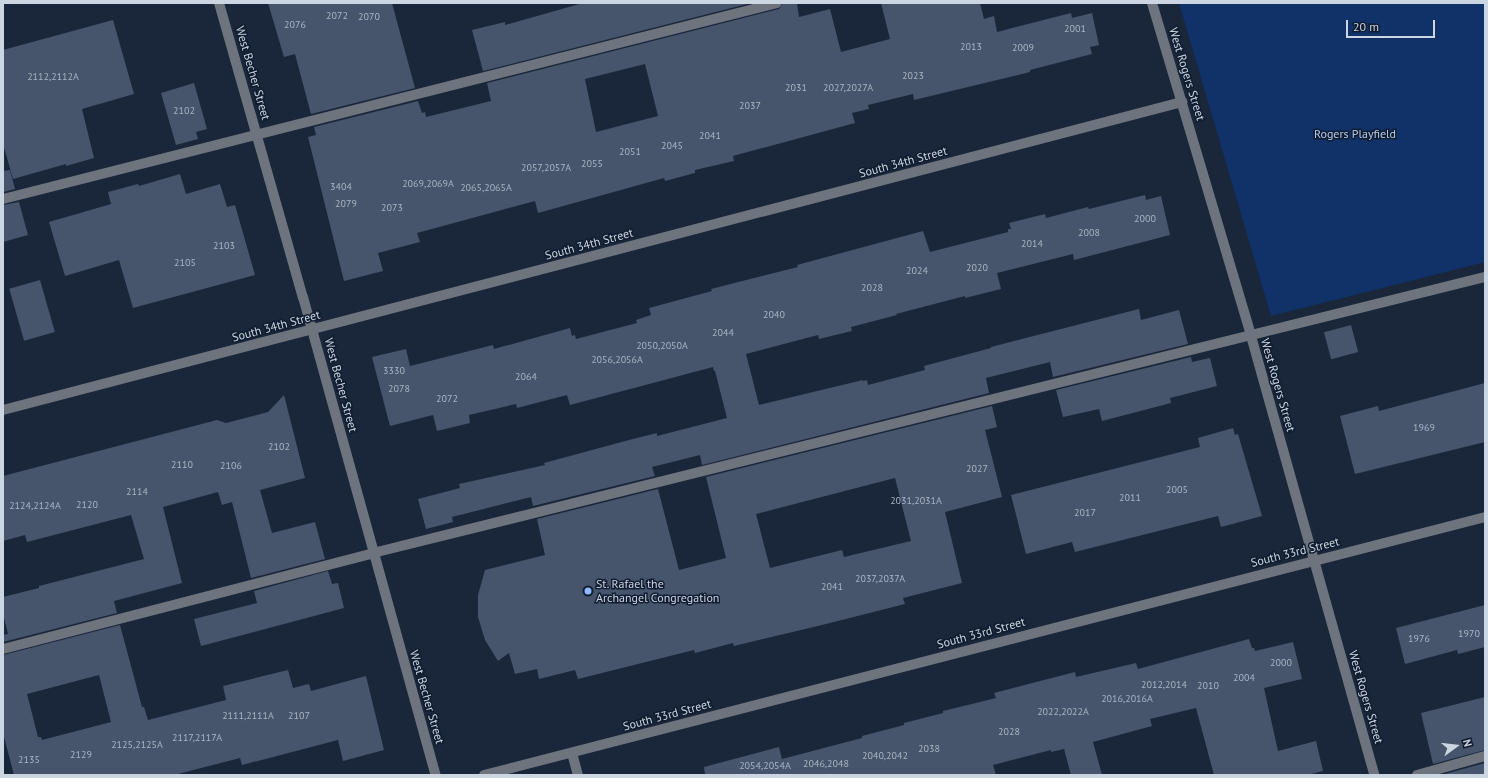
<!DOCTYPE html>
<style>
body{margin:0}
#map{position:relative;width:1488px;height:778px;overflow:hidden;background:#1a263a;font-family:"PT Sans",sans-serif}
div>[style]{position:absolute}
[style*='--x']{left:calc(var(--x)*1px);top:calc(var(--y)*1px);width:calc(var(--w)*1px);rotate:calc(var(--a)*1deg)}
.green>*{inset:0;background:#103268}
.building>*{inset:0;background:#46556c;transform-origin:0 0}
.minor>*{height:10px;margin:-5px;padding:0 5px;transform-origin:5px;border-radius:5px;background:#6d747e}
.dots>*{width:11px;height:11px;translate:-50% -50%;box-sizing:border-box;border:2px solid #101d30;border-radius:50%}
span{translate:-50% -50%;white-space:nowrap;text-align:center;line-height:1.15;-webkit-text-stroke:3px #101d30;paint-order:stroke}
.number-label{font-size:10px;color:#aab5c4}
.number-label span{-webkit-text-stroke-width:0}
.street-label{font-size:12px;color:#ccd5e2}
.park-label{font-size:12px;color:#b5cbee}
.poi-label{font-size:12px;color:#ccd5e2}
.left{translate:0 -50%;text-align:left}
.frame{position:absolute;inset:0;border:4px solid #ccd5e2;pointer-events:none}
.north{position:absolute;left:1436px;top:726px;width:40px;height:40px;-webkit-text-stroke:3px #101d30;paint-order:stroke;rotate:75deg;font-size:11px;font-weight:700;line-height:16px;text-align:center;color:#ccd5e2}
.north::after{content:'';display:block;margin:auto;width:14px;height:18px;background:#ccd5e2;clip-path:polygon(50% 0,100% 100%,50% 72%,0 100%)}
.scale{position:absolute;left:1346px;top:20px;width:89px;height:18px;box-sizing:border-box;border:2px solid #ccd5e2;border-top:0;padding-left:5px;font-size:12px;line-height:14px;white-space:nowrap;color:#ccd5e2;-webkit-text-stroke:3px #101d30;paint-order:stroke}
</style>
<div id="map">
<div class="green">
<div style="clip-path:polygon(1179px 3px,1485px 3px,1485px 262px,1271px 316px)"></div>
</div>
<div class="building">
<div style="clip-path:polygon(268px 3px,392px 3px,415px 88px,311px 114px,295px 54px,284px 57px)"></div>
<div style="clip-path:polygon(583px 3px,751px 3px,483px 71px,472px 30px,505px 22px,505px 25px)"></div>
<div style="clip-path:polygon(evenodd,783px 3px,797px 3px,799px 17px,830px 9px,841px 52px,890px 39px,881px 3px,980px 3px,984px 19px,994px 16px,997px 32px,1071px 13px,1072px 18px,1092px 13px,1099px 45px,1090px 47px,1092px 54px,1030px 70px,1030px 72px,914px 100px,913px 94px,868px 105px,869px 109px,852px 113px,855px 123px,733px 156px,734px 161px,695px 170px,695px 173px,665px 181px,664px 178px,538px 213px,535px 201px,417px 233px,420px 242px,378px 253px,383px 271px,344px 281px,308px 137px,316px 135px,314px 127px,418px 101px,422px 113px,425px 112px,426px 117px,491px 101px,487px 83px,779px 9px,783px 3px,645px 64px,658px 116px,596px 132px,585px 79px,645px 64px)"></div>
<div style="clip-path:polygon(113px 20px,134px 94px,82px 109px,94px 158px,66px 166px,66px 164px,13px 179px,3px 144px,3px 50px)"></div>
<div style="clip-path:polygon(194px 83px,207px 129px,196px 132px,198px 139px,176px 145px,161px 93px)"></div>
<div style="clip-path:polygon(10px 170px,15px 189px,3px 192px,3px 171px)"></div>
<div style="clip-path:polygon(180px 174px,186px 194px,220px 184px,227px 207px,235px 205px,255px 275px,133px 308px,119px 260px,65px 276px,49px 222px,111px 204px,108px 192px,138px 184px,139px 186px)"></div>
<div style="clip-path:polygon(1145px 195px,1146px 200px,1161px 196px,1170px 235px,1074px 260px,1073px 254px,997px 273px,1001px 289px,965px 298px,965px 296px,896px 314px,897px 315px,851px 327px,852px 331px,819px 339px,818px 335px,746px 354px,759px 405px,863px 380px,863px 381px,867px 380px,868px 385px,925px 370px,924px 366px,991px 348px,991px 347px,1139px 309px,1141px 320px,1179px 310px,1188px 344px,1053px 377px,1050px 362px,986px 378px,989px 393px,702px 465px,700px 455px,652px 467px,655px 476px,533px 506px,531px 497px,452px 517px,453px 522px,426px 529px,418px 499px,460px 488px,459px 484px,545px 465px,544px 463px,629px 440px,657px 433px,657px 436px,727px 418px,715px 371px,714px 371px,713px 367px,570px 405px,567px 395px,517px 408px,516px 404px,469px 415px,470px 423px,437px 431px,433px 415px,390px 426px,372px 357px,406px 349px,410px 366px,493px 345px,494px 349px,570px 328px,572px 336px,575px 335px,576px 339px,637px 323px,636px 320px,651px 315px,649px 308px,712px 291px,711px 289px,798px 267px,797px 265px,923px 231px,930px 252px,1008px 232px,1008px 229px,1011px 229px,1009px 223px,1045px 214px,1046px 218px,1088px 207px,1089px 209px)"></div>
<div style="clip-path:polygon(19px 202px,28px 235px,3px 242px,3px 205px)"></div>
<div style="left:40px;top:280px;width:54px;height:32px;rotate:74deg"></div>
<div style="left:1351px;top:325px;width:28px;height:28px;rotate:75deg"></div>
<div style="clip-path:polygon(1191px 357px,1192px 362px,1210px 358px,1217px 386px,1170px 398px,1171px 403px,1102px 421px,1099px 409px,1063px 417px,1056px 390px)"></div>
<div style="clip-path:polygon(1485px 383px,1485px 442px,1355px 474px,1340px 416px,1378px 406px,1379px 411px)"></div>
<div style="clip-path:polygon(284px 395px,305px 478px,260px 490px,272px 533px,315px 522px,325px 559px,251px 578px,232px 502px,222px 505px,218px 492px,163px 507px,182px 583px,114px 601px,117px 613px,3px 642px,3px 635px,8px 634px,3px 614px,3px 597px,39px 588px,39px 586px,144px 559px,131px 515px,27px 542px,25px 535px,3px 541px,3px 476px,217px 420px,226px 423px,268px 412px)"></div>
<div style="clip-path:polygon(evenodd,992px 406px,997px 427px,985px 430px,1002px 497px,945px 512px,962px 583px,903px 598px,905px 604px,822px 625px,734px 646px,733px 643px,695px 653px,694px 650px,578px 679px,575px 670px,539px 679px,537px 669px,515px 674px,509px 653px,498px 661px,485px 640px,478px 617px,478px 595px,485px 570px,545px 555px,537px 519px,658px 489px,679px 570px,726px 558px,706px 477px,992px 406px,895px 478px,911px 541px,844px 557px,842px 550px,770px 568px,756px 514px,895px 478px)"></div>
<div style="clip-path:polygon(1233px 428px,1235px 435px,1238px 434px,1262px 516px,1221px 527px,1218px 516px,1075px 552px,1072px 542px,1026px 554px,1011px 495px,1200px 447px,1198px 438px)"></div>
<div style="clip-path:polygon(328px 571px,332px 584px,338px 583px,344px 608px,201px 646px,194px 619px,257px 603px,254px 591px)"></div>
<div style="clip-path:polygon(1485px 605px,1485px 647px,1458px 654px,1457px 650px,1405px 664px,1396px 628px)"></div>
<div style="clip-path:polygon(evenodd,120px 625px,142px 707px,144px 707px,148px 720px,226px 700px,223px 686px,288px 670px,293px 688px,309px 684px,311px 691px,366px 676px,384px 750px,343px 761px,338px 740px,242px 765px,240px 758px,174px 775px,14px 775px,3px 733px,3px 655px,120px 625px,99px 675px,111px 722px,42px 740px,41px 737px,38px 737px,27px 694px,99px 675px)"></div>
<div style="clip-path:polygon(1249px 639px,1252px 648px,1254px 648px,1255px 651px,1293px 642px,1302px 679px,1264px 688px,1278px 751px,1316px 741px,1323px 771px,1307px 775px,1214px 775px,1196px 708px,1150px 719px,1152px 726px,1093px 742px,1102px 775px,1071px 775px,1064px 749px,1051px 752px,1051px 750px,993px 765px,996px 775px,705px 775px,704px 767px,779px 747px,782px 759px,862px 738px,862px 736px,904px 725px,904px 723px,943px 713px,943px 711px,996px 698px,994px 693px,1075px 672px,1076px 677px,1136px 663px,1138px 669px)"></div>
<div style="clip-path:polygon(1485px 697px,1485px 750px,1433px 764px,1421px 713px)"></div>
<div style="clip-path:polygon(1485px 763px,1485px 775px,1441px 775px)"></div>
</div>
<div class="minor">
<div style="--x:219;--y:3;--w:306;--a:74.1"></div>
<div style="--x:303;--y:297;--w:496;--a:74.5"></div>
<div style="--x:1152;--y:3;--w:347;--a:73.4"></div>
<div style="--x:1251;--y:336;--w:456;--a:74.3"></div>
<div style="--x:3;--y:199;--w:798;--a:-14.21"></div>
<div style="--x:3;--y:410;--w:1219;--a:-14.64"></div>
<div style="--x:3;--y:649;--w:382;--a:-14.5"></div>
<div style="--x:373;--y:553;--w:1146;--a:-13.94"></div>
<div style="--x:572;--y:753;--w:23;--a:75"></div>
<div style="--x:484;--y:775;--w:1034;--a:-14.45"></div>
<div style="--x:1417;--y:775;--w:71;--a:-15.6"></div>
</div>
<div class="dots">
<div style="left:588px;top:591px;background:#8eb9fc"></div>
</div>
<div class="number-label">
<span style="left:337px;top:16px">2072</span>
<span style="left:369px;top:17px">2070</span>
<span style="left:295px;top:25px">2076</span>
<span style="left:1075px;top:29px">2001</span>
<span style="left:971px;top:47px">2013</span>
<span style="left:1023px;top:48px">2009</span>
<span style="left:913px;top:76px">2023</span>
<span style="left:53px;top:77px">2112,2112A</span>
<span style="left:796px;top:88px">2031</span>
<span style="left:848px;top:88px">2027,2027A</span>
<span style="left:750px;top:106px">2037</span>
<span style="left:184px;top:111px">2102</span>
<span style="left:710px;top:136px">2041</span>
<span style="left:672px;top:146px">2045</span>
<span style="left:630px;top:152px">2051</span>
<span style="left:592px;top:164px">2055</span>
<span style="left:546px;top:168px">2057,2057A</span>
<span style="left:428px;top:184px">2069,2069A</span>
<span style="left:341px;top:187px">3404</span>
<span style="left:486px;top:188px">2065,2065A</span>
<span style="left:346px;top:204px">2079</span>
<span style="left:392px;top:208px">2073</span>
<span style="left:1145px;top:219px">2000</span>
<span style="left:1089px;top:233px">2008</span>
<span style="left:1032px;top:244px">2014</span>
<span style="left:224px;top:246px">2103</span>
<span style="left:185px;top:263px">2105</span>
<span style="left:977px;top:268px">2020</span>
<span style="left:917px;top:271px">2024</span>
<span style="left:872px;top:288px">2028</span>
<span style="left:774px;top:315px">2040</span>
<span style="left:723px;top:333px">2044</span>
<span style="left:662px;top:346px">2050,2050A</span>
<span style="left:617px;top:360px">2056,2056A</span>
<span style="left:394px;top:371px">3330</span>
<span style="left:526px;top:377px">2064</span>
<span style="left:399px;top:389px">2078</span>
<span style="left:447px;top:399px">2072</span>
<span style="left:1424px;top:428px">1969</span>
<span style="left:279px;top:447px">2102</span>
<span style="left:182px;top:465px">2110</span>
<span style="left:231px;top:466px">2106</span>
<span style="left:977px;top:469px">2027</span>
<span style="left:1177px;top:490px">2005</span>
<span style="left:137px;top:492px">2114</span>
<span style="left:1130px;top:498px">2011</span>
<span style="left:916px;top:501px">2031,2031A</span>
<span style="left:87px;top:505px">2120</span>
<span style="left:35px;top:506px">2124,2124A</span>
<span style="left:1085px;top:513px">2017</span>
<span style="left:880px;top:579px">2037,2037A</span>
<span style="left:832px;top:587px">2041</span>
<span style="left:1469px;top:634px">1970</span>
<span style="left:1419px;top:639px">1976</span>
<span style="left:1281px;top:663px">2000</span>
<span style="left:1244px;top:678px">2004</span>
<span style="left:1164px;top:685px">2012,2014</span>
<span style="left:1208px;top:686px">2010</span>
<span style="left:1127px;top:699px">2016,2016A</span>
<span style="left:1063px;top:712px">2022,2022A</span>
<span style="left:248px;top:716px">2111,2111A</span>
<span style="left:299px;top:716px">2107</span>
<span style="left:1009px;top:732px">2028</span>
<span style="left:197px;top:738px">2117,2117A</span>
<span style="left:137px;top:745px">2125,2125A</span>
<span style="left:929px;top:749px">2038</span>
<span style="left:81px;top:755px">2129</span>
<span style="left:885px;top:756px">2040,2042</span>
<span style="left:29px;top:760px">2135</span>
<span style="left:826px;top:764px">2046,2048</span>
<span style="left:765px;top:766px">2054,2054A</span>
</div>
<div class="street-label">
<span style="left:253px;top:73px;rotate:74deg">West Becher Street</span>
<span style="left:1187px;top:74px;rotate:73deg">West Rogers Street</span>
<span style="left:903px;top:162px;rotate:-15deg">South 34th Street</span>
<span style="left:589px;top:244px;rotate:-15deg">South 34th Street</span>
<span style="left:276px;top:326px;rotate:-15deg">South 34th Street</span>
<span style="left:341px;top:385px;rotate:75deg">West Becher Street</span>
<span style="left:1278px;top:385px;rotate:74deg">West Rogers Street</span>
<span style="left:1295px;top:552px;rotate:-14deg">South 33rd Street</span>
<span style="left:981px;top:633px;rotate:-15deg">South 33rd Street</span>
<span style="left:427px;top:697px;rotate:74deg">West Becher Street</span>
<span style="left:1366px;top:697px;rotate:74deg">West Rogers Street</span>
<span style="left:667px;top:715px;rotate:-15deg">South 33rd Street</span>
</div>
<div class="park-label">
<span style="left:1355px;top:134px">Rogers Playfield</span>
</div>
<div class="poi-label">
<span class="left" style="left:596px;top:591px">St. Rafael the<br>Archangel Congregation</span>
</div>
<div class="frame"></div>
<div class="north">N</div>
<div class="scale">20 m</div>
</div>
